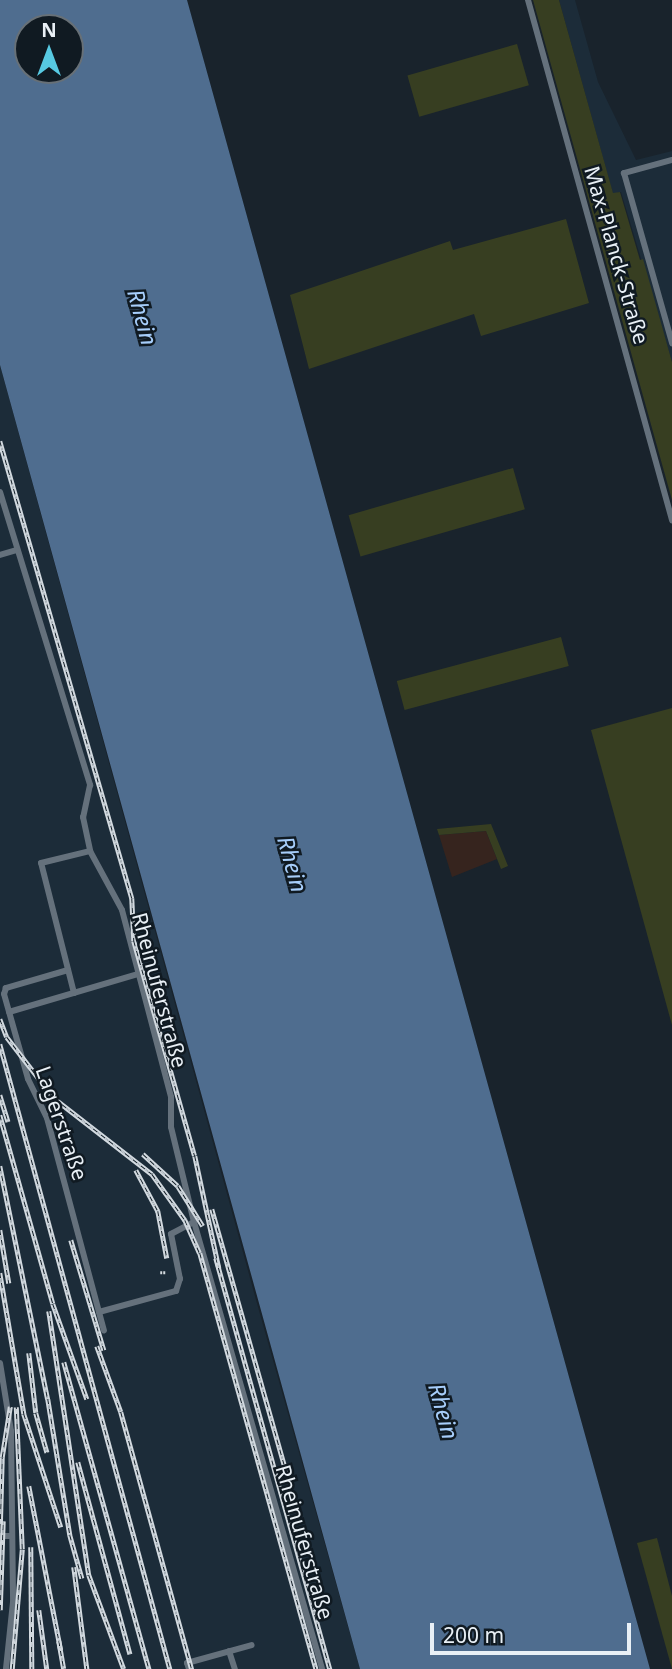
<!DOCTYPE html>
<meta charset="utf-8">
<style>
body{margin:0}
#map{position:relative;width:672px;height:1669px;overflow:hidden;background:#19232c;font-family:"Noto Sans",sans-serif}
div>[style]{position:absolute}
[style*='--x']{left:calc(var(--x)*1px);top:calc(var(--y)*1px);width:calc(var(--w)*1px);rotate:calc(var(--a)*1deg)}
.commercial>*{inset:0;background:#36241e}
.built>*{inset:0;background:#1c2c39}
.green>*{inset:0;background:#373e21;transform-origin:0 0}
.water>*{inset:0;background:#4f6d8f}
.minor>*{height:6px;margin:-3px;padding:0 3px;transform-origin:3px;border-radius:3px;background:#65717c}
.rail>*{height:4.5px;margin-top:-2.25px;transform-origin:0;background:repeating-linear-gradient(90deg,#101a22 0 5px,#d3dae0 0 10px);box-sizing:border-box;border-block:2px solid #d3dae0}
span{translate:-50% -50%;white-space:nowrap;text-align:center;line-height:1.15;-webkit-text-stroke:5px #101a22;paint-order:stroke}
.street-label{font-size:21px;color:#e9f0f6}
.water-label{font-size:23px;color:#a7cefb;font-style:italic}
.north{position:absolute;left:14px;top:14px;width:70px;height:70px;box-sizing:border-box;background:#101a22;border:2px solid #677077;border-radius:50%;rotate:0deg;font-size:19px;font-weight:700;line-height:28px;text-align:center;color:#e9f0f6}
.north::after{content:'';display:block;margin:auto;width:24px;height:32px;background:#57c9e2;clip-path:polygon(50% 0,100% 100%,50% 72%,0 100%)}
.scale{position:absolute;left:430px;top:1623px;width:201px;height:32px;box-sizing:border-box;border:4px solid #e9f0f6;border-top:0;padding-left:9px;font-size:21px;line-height:24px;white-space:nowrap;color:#e9f0f6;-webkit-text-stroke:5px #101a22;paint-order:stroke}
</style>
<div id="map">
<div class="commercial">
<div style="clip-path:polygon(486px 831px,497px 859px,452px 877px,439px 835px)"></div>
</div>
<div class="built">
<div style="clip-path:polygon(559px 0,575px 0,598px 82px,636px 160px,672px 151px,672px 362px,621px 192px,613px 194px)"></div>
<div style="clip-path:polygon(0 365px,256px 1300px,360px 1669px,0 1669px)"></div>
</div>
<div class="green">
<div style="clip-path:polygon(533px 0,559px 0,613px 193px,620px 192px,640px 260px,643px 259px,672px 362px,672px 500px)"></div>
<div style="left:517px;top:44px;width:43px;height:114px;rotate:74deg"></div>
<div style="clip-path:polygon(566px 219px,589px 303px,481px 336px,474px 314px,309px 369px,290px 295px,450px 241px,453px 250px)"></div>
<div style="left:513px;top:468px;width:43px;height:171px;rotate:74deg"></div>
<div style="left:561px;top:637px;width:30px;height:170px;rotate:75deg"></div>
<div style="clip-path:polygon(672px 708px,672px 1025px,591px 730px)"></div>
<div style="clip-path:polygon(491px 824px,508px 866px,501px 869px,486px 831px,439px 835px,437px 829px)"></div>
<div style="clip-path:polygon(657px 1538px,672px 1596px,672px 1669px,637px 1543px)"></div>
</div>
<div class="water">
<div style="clip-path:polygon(evenodd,0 0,187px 0,650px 1669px,360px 1669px,0 365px,0 0,28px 28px,70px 28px,70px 70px,28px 70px,28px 28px)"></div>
</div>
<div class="minor">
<div style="--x:528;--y:0;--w:540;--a:74.52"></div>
<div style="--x:672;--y:160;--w:50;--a:164.8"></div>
<div style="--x:624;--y:173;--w:177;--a:74.2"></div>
<div style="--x:0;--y:492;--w:307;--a:72.9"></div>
<div style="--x:90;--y:785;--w:33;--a:102"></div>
<div style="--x:83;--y:817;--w:35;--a:78"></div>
<div style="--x:90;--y:851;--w:67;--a:61.5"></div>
<div style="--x:122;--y:910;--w:193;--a:75.3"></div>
<div style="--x:171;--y:1097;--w:30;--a:90"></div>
<div style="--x:171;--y:1127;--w:98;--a:76.4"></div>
<div style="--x:194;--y:1222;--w:465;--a:74"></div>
<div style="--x:0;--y:555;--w:17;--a:-17"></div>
<div style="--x:68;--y:970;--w:65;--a:163.8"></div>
<div style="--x:6;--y:988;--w:6;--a:108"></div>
<div style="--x:4;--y:994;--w:88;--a:74.2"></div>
<div style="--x:28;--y:1079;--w:43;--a:64"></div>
<div style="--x:47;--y:1118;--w:220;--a:75"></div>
<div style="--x:74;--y:993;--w:134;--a:-104.2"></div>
<div style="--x:41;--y:863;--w:50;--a:-13.8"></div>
<div style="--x:9;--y:1012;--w:134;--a:-16.4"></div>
<div style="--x:99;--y:1312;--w:80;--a:-15.3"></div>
<div style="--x:176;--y:1291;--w:13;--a:-72"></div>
<div style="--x:180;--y:1279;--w:46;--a:-101.3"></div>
<div style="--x:171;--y:1234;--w:26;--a:-28"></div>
<div style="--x:0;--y:1363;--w:69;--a:80.8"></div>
<div style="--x:11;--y:1431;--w:171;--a:89.3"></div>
<div style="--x:13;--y:1602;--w:67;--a:96"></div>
<div style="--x:0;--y:1536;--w:12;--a:0"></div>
<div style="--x:229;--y:1651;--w:19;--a:72"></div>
<div style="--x:189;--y:1669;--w:6;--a:-108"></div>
<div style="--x:187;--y:1663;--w:67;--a:-15.5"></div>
</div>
<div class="rail">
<div style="--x:0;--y:441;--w:476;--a:73.9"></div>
<div style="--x:132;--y:898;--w:43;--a:87.3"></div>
<div style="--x:134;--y:941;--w:223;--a:74.2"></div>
<div style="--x:195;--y:1156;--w:115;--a:77.9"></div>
<div style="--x:0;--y:1019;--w:19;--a:69"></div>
<div style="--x:7;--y:1037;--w:77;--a:52.4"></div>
<div style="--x:54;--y:1098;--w:124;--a:37.8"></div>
<div style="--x:152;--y:1174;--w:57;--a:54.3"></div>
<div style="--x:185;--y:1220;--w:36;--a:66"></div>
<div style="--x:200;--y:1253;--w:432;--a:74.4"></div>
<div style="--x:0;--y:1044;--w:648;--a:74.78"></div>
<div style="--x:0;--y:1095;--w:28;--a:73"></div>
<div style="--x:0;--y:1115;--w:196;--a:74.3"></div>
<div style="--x:53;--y:1304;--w:101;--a:70.3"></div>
<div style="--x:143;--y:1154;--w:47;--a:42.4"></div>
<div style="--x:178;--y:1186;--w:47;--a:58"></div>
<div style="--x:0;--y:1166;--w:238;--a:78.4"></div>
<div style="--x:48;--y:1399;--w:138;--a:80.8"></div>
<div style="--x:70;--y:1535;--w:45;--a:74.4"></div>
<div style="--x:136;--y:1170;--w:47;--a:61.8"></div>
<div style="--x:158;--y:1211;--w:48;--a:79.2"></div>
<div style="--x:212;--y:1209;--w:284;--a:74.2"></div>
<div style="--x:0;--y:1230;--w:54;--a:80.4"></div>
<div style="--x:71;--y:1240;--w:115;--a:73.3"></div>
<div style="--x:216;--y:1258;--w:427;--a:74.5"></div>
<div style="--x:163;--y:1271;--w:3;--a:90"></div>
<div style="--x:0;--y:1273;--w:143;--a:80.3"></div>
<div style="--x:24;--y:1414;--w:119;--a:71.9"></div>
<div style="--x:49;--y:1311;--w:267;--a:81.4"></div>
<div style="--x:89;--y:1575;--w:100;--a:69.6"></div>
<div style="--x:97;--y:1346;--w:70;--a:70"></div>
<div style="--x:121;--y:1412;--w:267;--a:74.6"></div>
<div style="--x:29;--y:1353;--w:60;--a:83.3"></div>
<div style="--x:36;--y:1413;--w:41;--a:74.2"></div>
<div style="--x:64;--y:1362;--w:319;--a:74.5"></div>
<div style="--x:78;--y:1462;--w:199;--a:74.8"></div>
<div style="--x:29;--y:1486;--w:167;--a:79"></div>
<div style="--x:0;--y:1529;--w:72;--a:-88.4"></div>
<div style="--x:2;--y:1457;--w:51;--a:-80.9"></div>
<div style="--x:31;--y:1547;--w:122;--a:89.5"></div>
<div style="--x:74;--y:1567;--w:103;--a:82.7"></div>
<div style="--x:0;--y:1610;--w:89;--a:-88.1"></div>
<div style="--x:39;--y:1610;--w:60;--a:82.3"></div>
<div style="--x:59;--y:1641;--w:28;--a:80"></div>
<div style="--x:12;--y:1669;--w:120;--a:-85.2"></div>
<div style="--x:22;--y:1549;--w:142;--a:-92.4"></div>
</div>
<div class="street-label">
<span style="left:617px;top:255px;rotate:74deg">Max-Planck-Straße</span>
<span style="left:160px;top:990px;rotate:75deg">Rheinuferstraße</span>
<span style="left:62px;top:1123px;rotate:71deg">Lagerstraße</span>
<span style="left:305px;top:1542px;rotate:74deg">Rheinuferstraße</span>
</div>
<div class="water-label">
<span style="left:143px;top:317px;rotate:75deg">Rhein</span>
<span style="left:293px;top:864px;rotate:75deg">Rhein</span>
<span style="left:444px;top:1411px;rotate:75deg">Rhein</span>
</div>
<div class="north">N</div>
<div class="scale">200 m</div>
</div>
